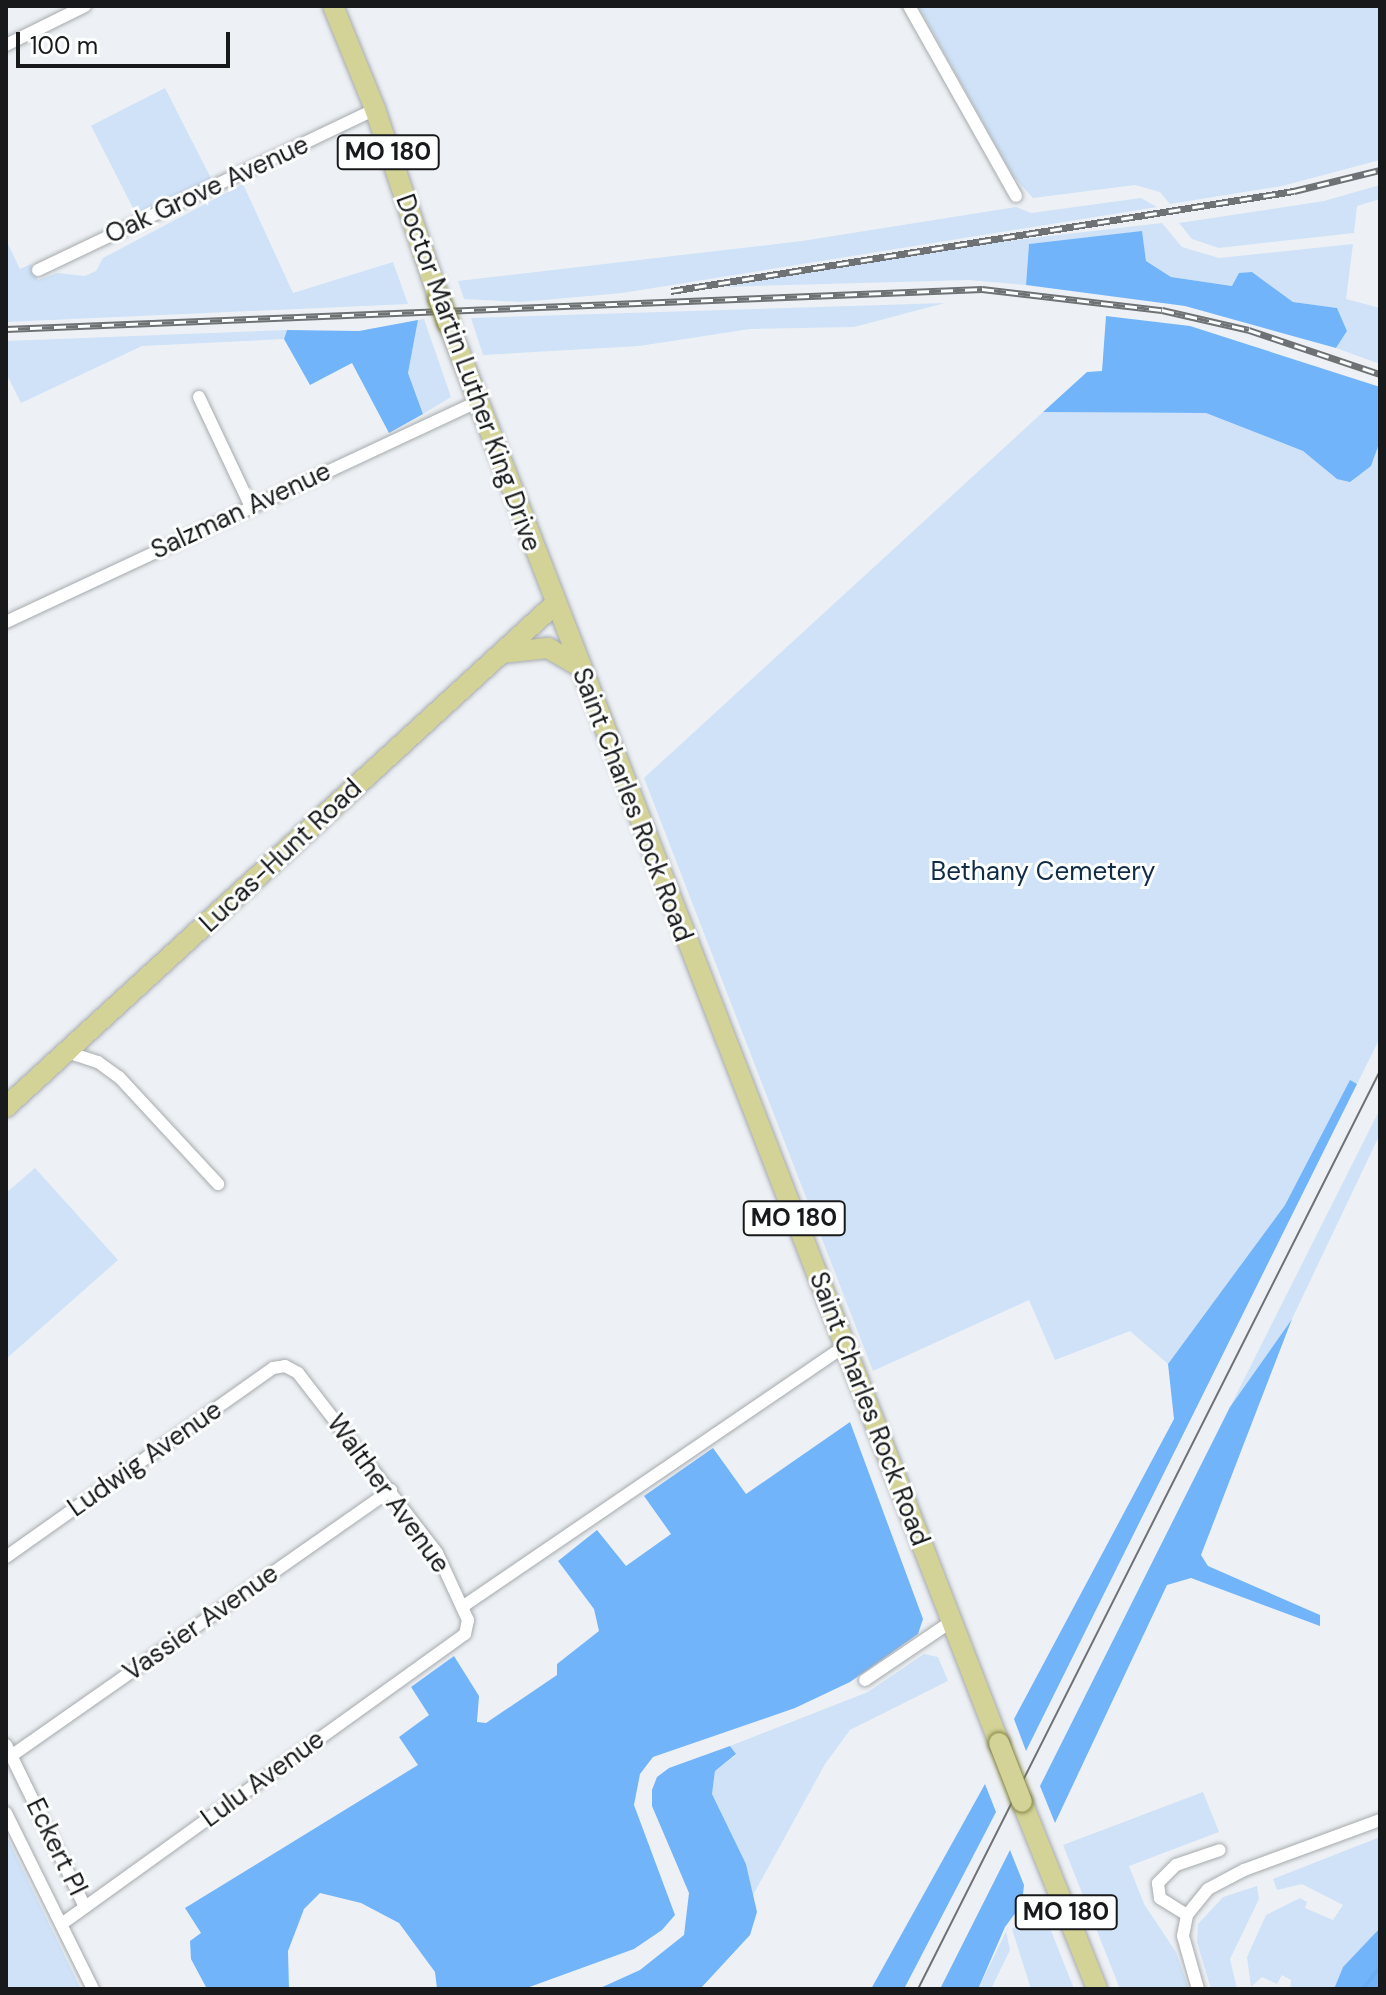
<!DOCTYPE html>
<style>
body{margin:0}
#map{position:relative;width:1386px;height:1995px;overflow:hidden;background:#edf1f5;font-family:"DM Sans",sans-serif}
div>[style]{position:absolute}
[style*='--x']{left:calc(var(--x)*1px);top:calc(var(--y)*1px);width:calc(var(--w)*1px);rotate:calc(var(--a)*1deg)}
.green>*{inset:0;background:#cfe2f7;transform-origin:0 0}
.forest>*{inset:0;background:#71b4fa}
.stream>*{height:4px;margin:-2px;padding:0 2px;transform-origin:2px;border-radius:2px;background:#6baef3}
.roads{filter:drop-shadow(0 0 2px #a6aaad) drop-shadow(0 0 2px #a6aaad)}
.street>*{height:12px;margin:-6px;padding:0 6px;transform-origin:6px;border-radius:6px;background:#fff}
.primary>*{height:20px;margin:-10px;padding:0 10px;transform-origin:10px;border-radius:10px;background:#d4d397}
.tram>*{height:2px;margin:-1px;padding:0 1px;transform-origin:1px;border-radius:1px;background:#6f7274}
.rail>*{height:7px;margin-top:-3.5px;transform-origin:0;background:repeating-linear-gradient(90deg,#fdfefe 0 12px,#6f7274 0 24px);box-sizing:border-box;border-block:2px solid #6f7274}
.bridges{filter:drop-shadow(0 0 2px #7f7f3e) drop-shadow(0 0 2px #7f7f3e)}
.primary-bridge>*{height:20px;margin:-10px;padding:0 10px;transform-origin:10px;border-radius:10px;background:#d4d397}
span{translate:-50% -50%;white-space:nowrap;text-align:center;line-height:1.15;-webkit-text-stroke:6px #fdfefe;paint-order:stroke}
.shield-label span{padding:2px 6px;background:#fdfefe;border:2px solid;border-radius:6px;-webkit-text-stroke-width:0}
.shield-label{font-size:24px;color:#18191a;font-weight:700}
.street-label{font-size:26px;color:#18191a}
.park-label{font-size:26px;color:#102c47}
.frame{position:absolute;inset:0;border:8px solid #18191a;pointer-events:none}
.scale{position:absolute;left:16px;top:32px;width:214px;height:36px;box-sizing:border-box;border:4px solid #18191a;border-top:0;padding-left:10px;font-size:24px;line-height:28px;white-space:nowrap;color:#18191a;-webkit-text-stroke:6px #fdfefe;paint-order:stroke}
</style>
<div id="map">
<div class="green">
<div style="clip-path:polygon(918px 6px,1380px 6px,1380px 160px,1282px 186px,1170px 204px,1160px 192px,1135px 185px,1033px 198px,1013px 176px)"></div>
<div style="left:165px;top:88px;width:102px;height:83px;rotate:63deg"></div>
<div style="clip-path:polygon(243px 184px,293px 293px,393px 262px,408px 304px,6px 322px,6px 240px,20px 269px,31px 264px,38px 280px,57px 273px,85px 276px,96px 271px,103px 258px)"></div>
<div style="clip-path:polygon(1380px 185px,1380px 199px,1357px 206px,1354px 233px,1219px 248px,1192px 239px,1179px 223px,1324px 201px)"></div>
<div style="clip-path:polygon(1141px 198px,1157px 207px,622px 293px,521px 302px,464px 299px,458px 281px,802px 241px,1016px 207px,1031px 213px)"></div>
<div style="clip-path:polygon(1162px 223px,1182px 247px,1219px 258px,1353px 244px,1346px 299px,1380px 308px,1380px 364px,1336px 348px,1347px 331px,1337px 308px,1293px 302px,1252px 272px,1233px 286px,1171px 277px,1146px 261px,1142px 232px,1029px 244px,1026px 285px,968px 280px,722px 287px,957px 247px)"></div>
<div style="clip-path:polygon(945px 303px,854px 327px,750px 329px,639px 346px,483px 355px,471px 318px)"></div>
<div style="clip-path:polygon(424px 319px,451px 397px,423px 414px,408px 373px,418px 320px)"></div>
<div style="clip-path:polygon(287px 330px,284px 339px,142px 346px,21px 403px,6px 373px,6px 341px)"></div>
<div style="clip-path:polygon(1043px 412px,1206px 413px,1303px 451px,1337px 479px,1371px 466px,1380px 441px,1380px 1038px,1357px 1084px,1350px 1081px,1285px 1205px,1168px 1364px,1130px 1331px,1055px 1360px,1029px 1300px,873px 1371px,644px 778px)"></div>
<div style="clip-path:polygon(1380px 1109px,1380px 1134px,1292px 1319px,1230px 1407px)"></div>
<div style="clip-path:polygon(35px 1168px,118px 1260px,6px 1359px,6px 1193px)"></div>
<div style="clip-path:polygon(924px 1654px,938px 1657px,948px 1681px,850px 1730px,825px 1764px,753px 1895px,746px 1864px,712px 1794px,715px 1771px,736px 1755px,730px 1746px,868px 1692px)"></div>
<div style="clip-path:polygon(1203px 1792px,1219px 1832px,1129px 1866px,1144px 1904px,1176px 1952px,1189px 1989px,1120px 1989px,1063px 1845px)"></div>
<div style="clip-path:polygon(6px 1835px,81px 1989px,6px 1989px)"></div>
<div style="clip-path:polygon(1380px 1837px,1380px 1928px,1343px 1967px,1334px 1989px,1290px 1989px,1291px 1980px,1282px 1975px,1277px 1984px,1262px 1977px,1251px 1987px,1247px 1957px,1266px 1915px,1300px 1898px,1307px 1902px,1305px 1908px,1333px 1920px,1343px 1905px,1302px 1884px,1277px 1890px,1273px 1879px)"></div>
<div style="clip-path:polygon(1257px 1886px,1259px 1899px,1230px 1959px,1237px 1989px,1211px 1989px,1197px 1942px,1198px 1924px,1223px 1897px)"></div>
<div style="clip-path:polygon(1016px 1911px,1006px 1932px,1010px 1950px,991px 1989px,978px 1989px)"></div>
<div style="clip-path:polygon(1031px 1916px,1050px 1928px,1074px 1989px,1031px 1989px,1012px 1929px)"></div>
</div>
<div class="forest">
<div style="clip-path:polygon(1142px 231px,1146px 261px,1171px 277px,1232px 286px,1239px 273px,1252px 272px,1293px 302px,1337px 308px,1347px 331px,1336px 348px,1185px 306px,1026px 285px,1029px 244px)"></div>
<div style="clip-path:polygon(1106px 316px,1190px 326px,1380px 387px,1380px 441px,1371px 466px,1350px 482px,1337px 479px,1303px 451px,1206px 413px,1043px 412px,1087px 372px,1102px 371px)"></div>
<div style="clip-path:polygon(418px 320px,408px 373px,423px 414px,389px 433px,352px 363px,310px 385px,284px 339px,287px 330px,359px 331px)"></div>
<div style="clip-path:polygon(1350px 1080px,1357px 1084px,1026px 1751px,1014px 1719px,1174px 1419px,1168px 1364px,1285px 1205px)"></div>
<div style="clip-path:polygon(1292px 1319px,1201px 1555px,1208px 1566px,1320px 1615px,1320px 1626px,1191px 1578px,1167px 1585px,1055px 1823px,1040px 1786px,1230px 1407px)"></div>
<div style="clip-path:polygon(850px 1422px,923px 1619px,918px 1634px,850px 1682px,795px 1708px,653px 1757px,640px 1774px,634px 1805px,675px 1915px,662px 1930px,634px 1949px,524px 1989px,437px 1989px,435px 1972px,399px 1923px,361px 1903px,320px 1893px,304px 1909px,288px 1951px,289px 1989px,207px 1989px,191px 1959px,190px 1941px,201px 1933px,185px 1908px,418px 1765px,399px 1737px,429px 1715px,411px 1687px,454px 1656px,479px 1696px,477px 1722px,486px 1723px,557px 1675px,557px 1664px,599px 1631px,594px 1609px,558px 1561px,597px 1530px,626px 1566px,671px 1534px,644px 1496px,713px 1448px,746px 1494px)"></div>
<div style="clip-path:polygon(730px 1746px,736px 1754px,715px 1771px,712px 1794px,746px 1864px,757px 1912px,750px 1935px,700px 1989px,598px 1989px,640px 1970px,684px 1935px,689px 1893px,652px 1806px,652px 1790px,657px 1777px,669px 1768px)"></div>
<div style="clip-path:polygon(985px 1784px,996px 1812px,904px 1989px,871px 1989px)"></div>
<div style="clip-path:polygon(1010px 1850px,1024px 1885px,1022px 1904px,1005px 1927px,978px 1989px,940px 1989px)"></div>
<div style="clip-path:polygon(1380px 1928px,1380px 1989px,1334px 1989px,1343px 1967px)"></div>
</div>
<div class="stream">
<div style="--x:1363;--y:1989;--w:28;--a:-52"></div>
</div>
<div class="roads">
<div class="street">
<div style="--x:909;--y:6;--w:218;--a:60.6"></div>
<div style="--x:6;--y:45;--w:88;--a:-26.3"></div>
<div style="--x:38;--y:270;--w:373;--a:-25.5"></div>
<div style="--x:199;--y:397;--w:122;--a:64.7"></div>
<div style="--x:6;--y:622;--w:520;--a:-25.04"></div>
<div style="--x:67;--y:1052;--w:33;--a:18"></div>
<div style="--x:98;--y:1062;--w:26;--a:36"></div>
<div style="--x:119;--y:1077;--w:146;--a:47.2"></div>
<div style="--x:6;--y:1557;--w:327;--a:-35.3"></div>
<div style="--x:273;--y:1368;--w:12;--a:-9"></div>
<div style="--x:285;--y:1366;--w:15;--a:28"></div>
<div style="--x:298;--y:1373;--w:227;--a:52.3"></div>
<div style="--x:437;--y:1553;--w:74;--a:65.2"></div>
<div style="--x:468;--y:1620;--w:14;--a:102"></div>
<div style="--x:465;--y:1634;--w:497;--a:144.3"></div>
<div style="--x:465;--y:1605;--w:459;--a:-34.3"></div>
<div style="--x:865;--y:1680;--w:105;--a:-34.1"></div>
<div style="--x:6;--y:1745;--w:180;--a:64"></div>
<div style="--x:11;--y:1756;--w:464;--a:-35"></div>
<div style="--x:6;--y:1813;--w:196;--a:63.7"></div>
<div style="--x:1187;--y:1915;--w:32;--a:-148"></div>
<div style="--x:1160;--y:1898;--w:15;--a:-98"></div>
<div style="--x:1158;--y:1883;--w:25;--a:-45"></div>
<div style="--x:1176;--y:1865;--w:46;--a:-18.8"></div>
<div style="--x:1198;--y:1989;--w:55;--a:-105.8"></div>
<div style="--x:1183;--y:1936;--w:21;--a:-79"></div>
<div style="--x:1187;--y:1915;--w:33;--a:-51"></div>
<div style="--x:1208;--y:1889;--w:41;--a:-27.8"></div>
<div style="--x:1244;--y:1870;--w:145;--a:-20.2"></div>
</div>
<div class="primary">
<div style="--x:333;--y:6;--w:111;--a:67.8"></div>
<div style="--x:375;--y:109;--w:200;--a:71.4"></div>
<div style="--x:448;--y:323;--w:1523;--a:68.79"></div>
<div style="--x:502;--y:653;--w:46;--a:-6.2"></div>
<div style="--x:548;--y:648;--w:34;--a:30"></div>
<div style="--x:6;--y:1107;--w:745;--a:-42.5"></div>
<div style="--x:1022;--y:1802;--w:201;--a:68.1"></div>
</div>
</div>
<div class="tram">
<div style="--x:918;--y:1989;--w:1028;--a:-63.29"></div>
</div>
<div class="rail">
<div style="--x:671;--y:291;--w:631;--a:-9.12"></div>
<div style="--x:1294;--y:191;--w:89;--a:-13.7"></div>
<div style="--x:6;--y:329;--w:977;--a:-2.35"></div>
<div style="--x:982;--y:289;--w:181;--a:6.7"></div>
<div style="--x:1162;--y:310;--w:89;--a:12.9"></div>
<div style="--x:1249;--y:330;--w:138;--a:18.6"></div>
</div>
<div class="bridges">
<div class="primary-bridge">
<div style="--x:439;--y:299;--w:26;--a:69"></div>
<div style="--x:999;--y:1743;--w:63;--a:68.7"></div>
</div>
</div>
<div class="shield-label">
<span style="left:388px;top:152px">MO 180</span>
<span style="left:794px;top:1218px">MO 180</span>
<span style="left:1066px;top:1912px">MO 180</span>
</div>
<div class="street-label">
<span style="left:207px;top:190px;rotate:-25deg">Oak Grove Avenue</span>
<span style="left:468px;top:373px;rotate:70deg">Doctor Martin Luther King Drive</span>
<span style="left:241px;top:511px;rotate:-25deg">Salzman Avenue</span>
<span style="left:632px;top:805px;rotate:69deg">Saint Charles Rock Road</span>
<span style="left:281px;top:856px;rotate:-43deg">Lucas-Hunt Road</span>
<span style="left:869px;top:1409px;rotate:69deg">Saint Charles Rock Road</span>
<span style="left:145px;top:1459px;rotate:-35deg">Ludwig Avenue</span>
<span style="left:388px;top:1494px;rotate:54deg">Walther Avenue</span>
<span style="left:201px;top:1623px;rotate:-35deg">Vassier Avenue</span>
<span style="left:263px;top:1779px;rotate:-36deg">Lulu Avenue</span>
<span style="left:56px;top:1847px;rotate:64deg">Eckert Pl</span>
</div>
<div class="park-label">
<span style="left:1043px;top:872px">Bethany Cemetery</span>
</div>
<div class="frame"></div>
<div class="scale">100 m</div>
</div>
